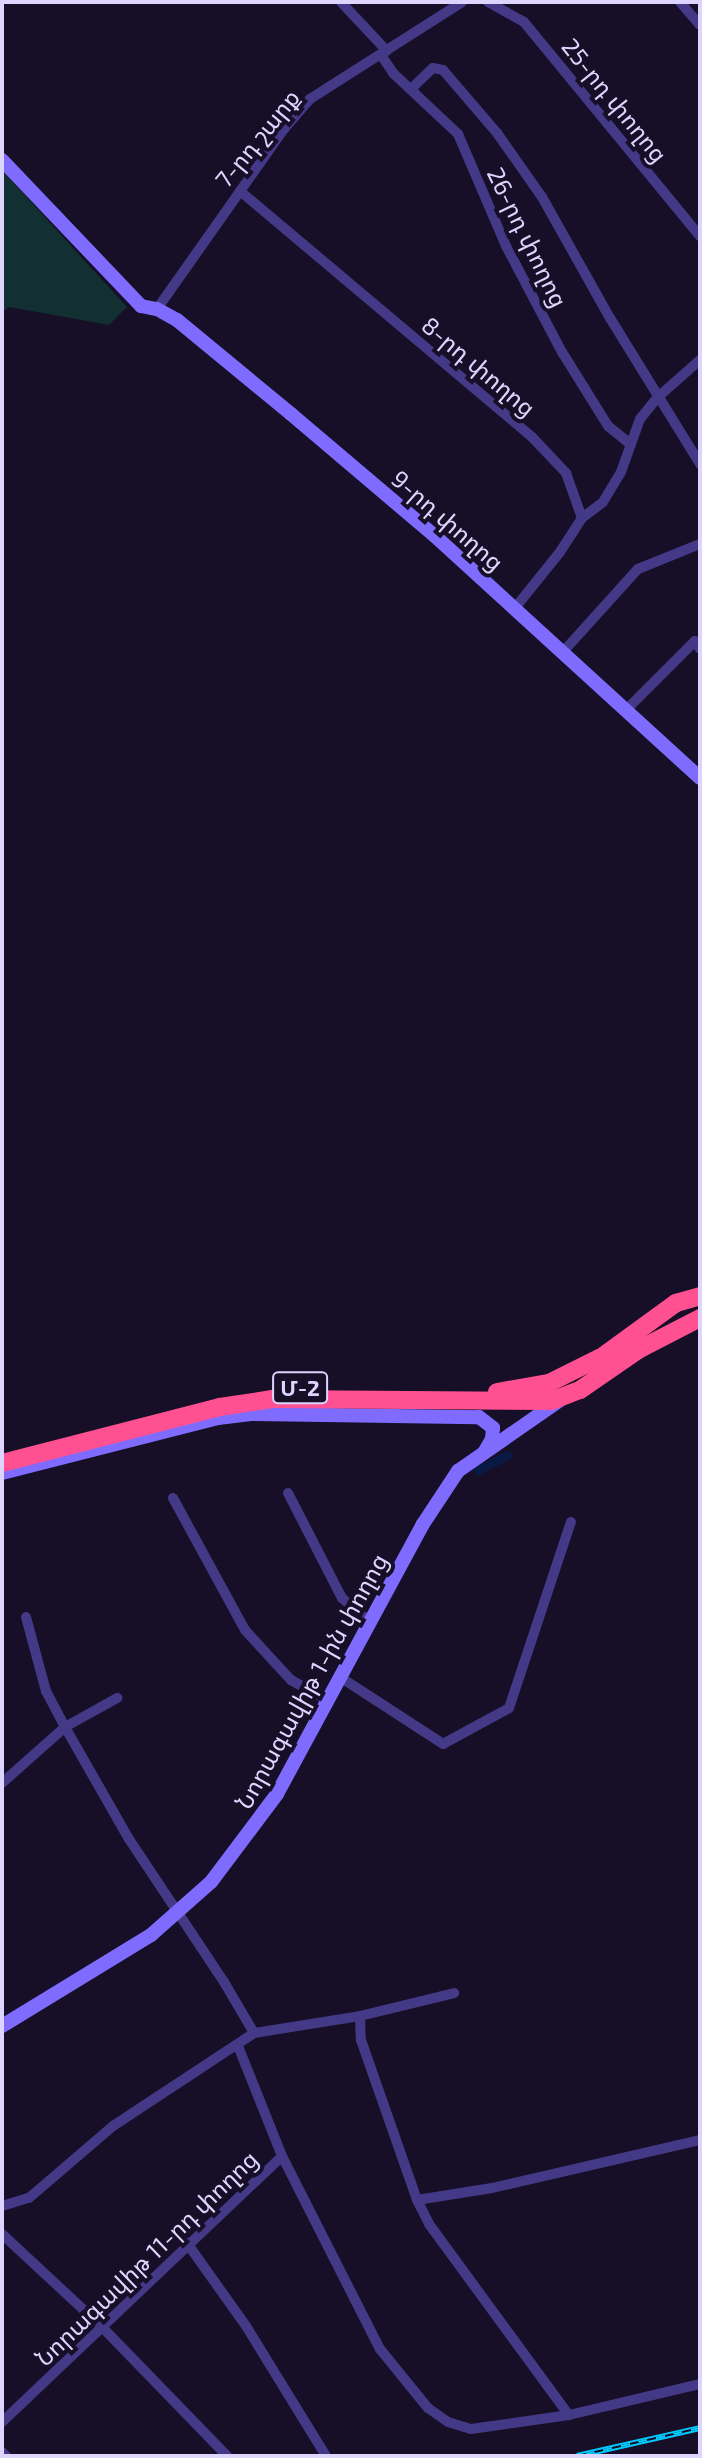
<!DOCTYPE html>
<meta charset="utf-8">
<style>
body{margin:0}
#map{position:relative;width:702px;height:2458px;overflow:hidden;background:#160f27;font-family:"Exo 2","Noto Sans Armenian",sans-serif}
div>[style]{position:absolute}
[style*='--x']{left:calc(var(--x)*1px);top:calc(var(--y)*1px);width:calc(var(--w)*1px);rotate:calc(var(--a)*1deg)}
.green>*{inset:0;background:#122f31}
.canal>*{height:9px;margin:-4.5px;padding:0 4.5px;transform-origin:4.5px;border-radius:4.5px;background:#091946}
.street>*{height:10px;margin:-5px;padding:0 5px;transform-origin:5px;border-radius:5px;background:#443987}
.secondary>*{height:14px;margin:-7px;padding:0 7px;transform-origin:7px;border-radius:7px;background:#7f6cff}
.highway>*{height:18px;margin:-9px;padding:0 9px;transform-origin:9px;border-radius:9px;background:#ff5092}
.rail>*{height:6px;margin-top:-3px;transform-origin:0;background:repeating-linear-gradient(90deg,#160f27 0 9px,#01cbff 0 18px);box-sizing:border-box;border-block:2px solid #01cbff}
span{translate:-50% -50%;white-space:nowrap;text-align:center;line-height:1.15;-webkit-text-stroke:8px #160f27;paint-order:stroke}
.shield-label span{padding:2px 6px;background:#160f27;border:2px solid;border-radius:6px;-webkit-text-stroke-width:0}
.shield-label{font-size:22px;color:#ded5ff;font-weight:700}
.street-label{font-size:24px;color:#ded5ff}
.frame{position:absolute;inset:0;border:4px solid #ded5ff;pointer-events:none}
</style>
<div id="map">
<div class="green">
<div style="clip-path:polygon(2px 170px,127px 307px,109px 325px,9px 307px,2px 312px)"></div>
</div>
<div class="canal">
<div style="--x:478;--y:1470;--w:33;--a:-27"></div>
</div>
<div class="street">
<div style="--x:341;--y:2;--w:67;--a:46.8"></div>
<div style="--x:488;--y:2;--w:41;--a:29.1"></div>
<div style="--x:524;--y:22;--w:277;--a:50.6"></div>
<div style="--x:680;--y:2;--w:30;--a:49"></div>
<div style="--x:381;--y:55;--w:22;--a:56"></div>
<div style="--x:393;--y:73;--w:89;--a:43.2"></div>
<div style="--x:458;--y:134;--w:122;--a:66.8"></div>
<div style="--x:506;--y:246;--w:120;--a:62.2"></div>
<div style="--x:562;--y:352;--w:87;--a:58.1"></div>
<div style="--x:608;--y:426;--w:27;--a:39"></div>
<div style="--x:411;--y:89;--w:30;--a:-44"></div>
<div style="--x:433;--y:68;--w:10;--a:11"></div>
<div style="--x:443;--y:70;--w:83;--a:49.4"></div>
<div style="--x:497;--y:133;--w:78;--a:54.9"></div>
<div style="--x:542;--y:197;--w:139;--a:60.7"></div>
<div style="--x:610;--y:318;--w:172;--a:58.3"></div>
<div style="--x:240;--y:191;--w:382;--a:40.1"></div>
<div style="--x:532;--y:437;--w:50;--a:46.6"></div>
<div style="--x:566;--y:473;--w:48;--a:70.4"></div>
<div style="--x:582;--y:518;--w:40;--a:122.9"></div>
<div style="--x:560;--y:552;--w:72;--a:128.8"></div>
<div style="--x:157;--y:309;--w:220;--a:-54.8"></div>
<div style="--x:284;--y:129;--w:40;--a:-49"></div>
<div style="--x:310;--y:99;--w:180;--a:-32.5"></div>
<div style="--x:582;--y:518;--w:26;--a:-37"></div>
<div style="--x:603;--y:502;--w:35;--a:-59"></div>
<div style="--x:621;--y:472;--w:56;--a:-70.3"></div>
<div style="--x:640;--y:419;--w:28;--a:-51"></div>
<div style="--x:658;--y:397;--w:56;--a:-41.4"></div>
<div style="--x:562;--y:653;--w:113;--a:-47.9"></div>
<div style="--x:638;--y:569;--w:67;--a:-22"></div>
<div style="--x:627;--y:709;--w:96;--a:-45"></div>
<div style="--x:695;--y:641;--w:9;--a:58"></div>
<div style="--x:288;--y:1493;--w:118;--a:62.8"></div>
<div style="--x:342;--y:1598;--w:37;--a:41"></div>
<div style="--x:173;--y:1498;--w:150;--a:61.4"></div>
<div style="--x:245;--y:1630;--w:68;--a:47.4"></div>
<div style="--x:291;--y:1680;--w:43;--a:28.9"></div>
<div style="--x:26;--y:1617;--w:77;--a:74.9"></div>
<div style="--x:46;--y:1691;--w:41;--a:62.2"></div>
<div style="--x:65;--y:1727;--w:129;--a:60.3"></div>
<div style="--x:129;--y:1839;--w:172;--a:56.4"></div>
<div style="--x:224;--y:1982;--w:59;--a:59.5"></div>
<div style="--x:340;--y:1677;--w:123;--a:33"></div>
<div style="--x:443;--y:1744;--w:75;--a:-28.6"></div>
<div style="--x:509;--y:1708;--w:196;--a:-71.6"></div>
<div style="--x:2;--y:1783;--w:84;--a:-41.6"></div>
<div style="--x:65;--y:1727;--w:60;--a:-29.1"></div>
<div style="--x:360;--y:2016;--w:24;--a:88"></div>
<div style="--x:361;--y:2040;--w:170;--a:70.7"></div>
<div style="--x:417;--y:2200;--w:27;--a:63"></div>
<div style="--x:429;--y:2224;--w:237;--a:53.8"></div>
<div style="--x:238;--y:2046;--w:118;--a:68.2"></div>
<div style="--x:282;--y:2156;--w:216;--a:63.1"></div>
<div style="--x:380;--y:2349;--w:76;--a:50.9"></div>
<div style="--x:428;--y:2408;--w:24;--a:35"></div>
<div style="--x:448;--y:2422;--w:24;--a:17"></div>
<div style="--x:471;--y:2429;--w:99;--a:-8.1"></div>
<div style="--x:569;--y:2415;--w:135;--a:-13.3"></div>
<div style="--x:417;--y:2200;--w:76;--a:-9.1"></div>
<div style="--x:492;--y:2188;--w:213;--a:-13"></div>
<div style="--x:2;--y:2206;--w:28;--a:-17"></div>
<div style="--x:29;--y:2198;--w:111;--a:-40.6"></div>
<div style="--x:113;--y:2126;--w:169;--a:-33.4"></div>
<div style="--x:254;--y:2033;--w:107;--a:-9.1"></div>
<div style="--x:360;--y:2016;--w:97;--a:-13.7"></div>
<div style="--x:2;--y:2234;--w:138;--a:42.9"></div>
<div style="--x:103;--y:2328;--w:178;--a:45.9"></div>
<div style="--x:187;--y:2243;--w:102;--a:54.6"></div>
<div style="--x:246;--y:2326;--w:153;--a:58.4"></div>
<div style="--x:2;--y:2422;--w:386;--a:-43.5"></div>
<div style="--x:2;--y:2452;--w:6;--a:45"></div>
</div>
<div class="secondary">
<div style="--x:2;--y:160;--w:202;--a:46.4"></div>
<div style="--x:141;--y:306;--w:16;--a:11"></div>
<div style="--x:157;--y:309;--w:23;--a:29"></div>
<div style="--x:177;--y:320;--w:148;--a:39.5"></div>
<div style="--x:291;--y:414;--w:189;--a:40.3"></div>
<div style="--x:435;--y:536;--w:359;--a:42.4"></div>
<div style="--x:2;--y:1473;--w:223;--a:-14.3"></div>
<div style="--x:218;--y:1418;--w:35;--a:-7"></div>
<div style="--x:253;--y:1414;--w:226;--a:0.8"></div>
<div style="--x:479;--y:1417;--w:18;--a:38"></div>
<div style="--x:493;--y:1428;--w:11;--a:95"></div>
<div style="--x:492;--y:1439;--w:14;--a:120"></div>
<div style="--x:2;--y:2026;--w:175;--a:-31.4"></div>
<div style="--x:151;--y:1935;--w:80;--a:-41.5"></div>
<div style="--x:211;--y:1882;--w:110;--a:-53.1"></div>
<div style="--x:277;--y:1794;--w:307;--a:-61.6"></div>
<div style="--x:423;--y:1524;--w:64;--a:-56.6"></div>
<div style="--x:458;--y:1471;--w:124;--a:-34.8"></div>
</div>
<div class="highway">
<div style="--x:592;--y:1364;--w:104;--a:-36"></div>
<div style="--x:676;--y:1303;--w:25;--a:-16"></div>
<div style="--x:497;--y:1392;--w:53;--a:-9.8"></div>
<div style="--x:549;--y:1383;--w:56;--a:-26.6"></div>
<div style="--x:2;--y:1463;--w:225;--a:-14.4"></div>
<div style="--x:220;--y:1407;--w:53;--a:-8.7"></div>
<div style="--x:272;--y:1399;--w:279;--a:0.4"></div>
<div style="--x:551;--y:1401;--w:31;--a:-21"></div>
<div style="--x:580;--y:1390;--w:70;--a:-34.6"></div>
<div style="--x:638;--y:1350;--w:70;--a:-27.3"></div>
</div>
<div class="rail">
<div style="--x:577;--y:2456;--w:126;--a:-12.8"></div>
</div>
<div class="shield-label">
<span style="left:300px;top:1388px">Մ-2</span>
</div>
<div class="street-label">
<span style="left:615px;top:100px;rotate:51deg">25-րդ փողոց</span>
<span style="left:257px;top:138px;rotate:-51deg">7-րդ շարք</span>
<span style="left:528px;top:237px;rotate:64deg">26-րդ փողոց</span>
<span style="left:479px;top:366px;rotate:40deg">8-րդ փողոց</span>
<span style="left:448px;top:520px;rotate:41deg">9-րդ փողոց</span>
<span style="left:311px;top:1681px;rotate:-61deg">Նորագավիթ 1-ին փողոց</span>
<span style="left:146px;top:2258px;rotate:-44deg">Նորագավիթ 11-րդ փողոց</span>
</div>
<div class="frame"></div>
</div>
